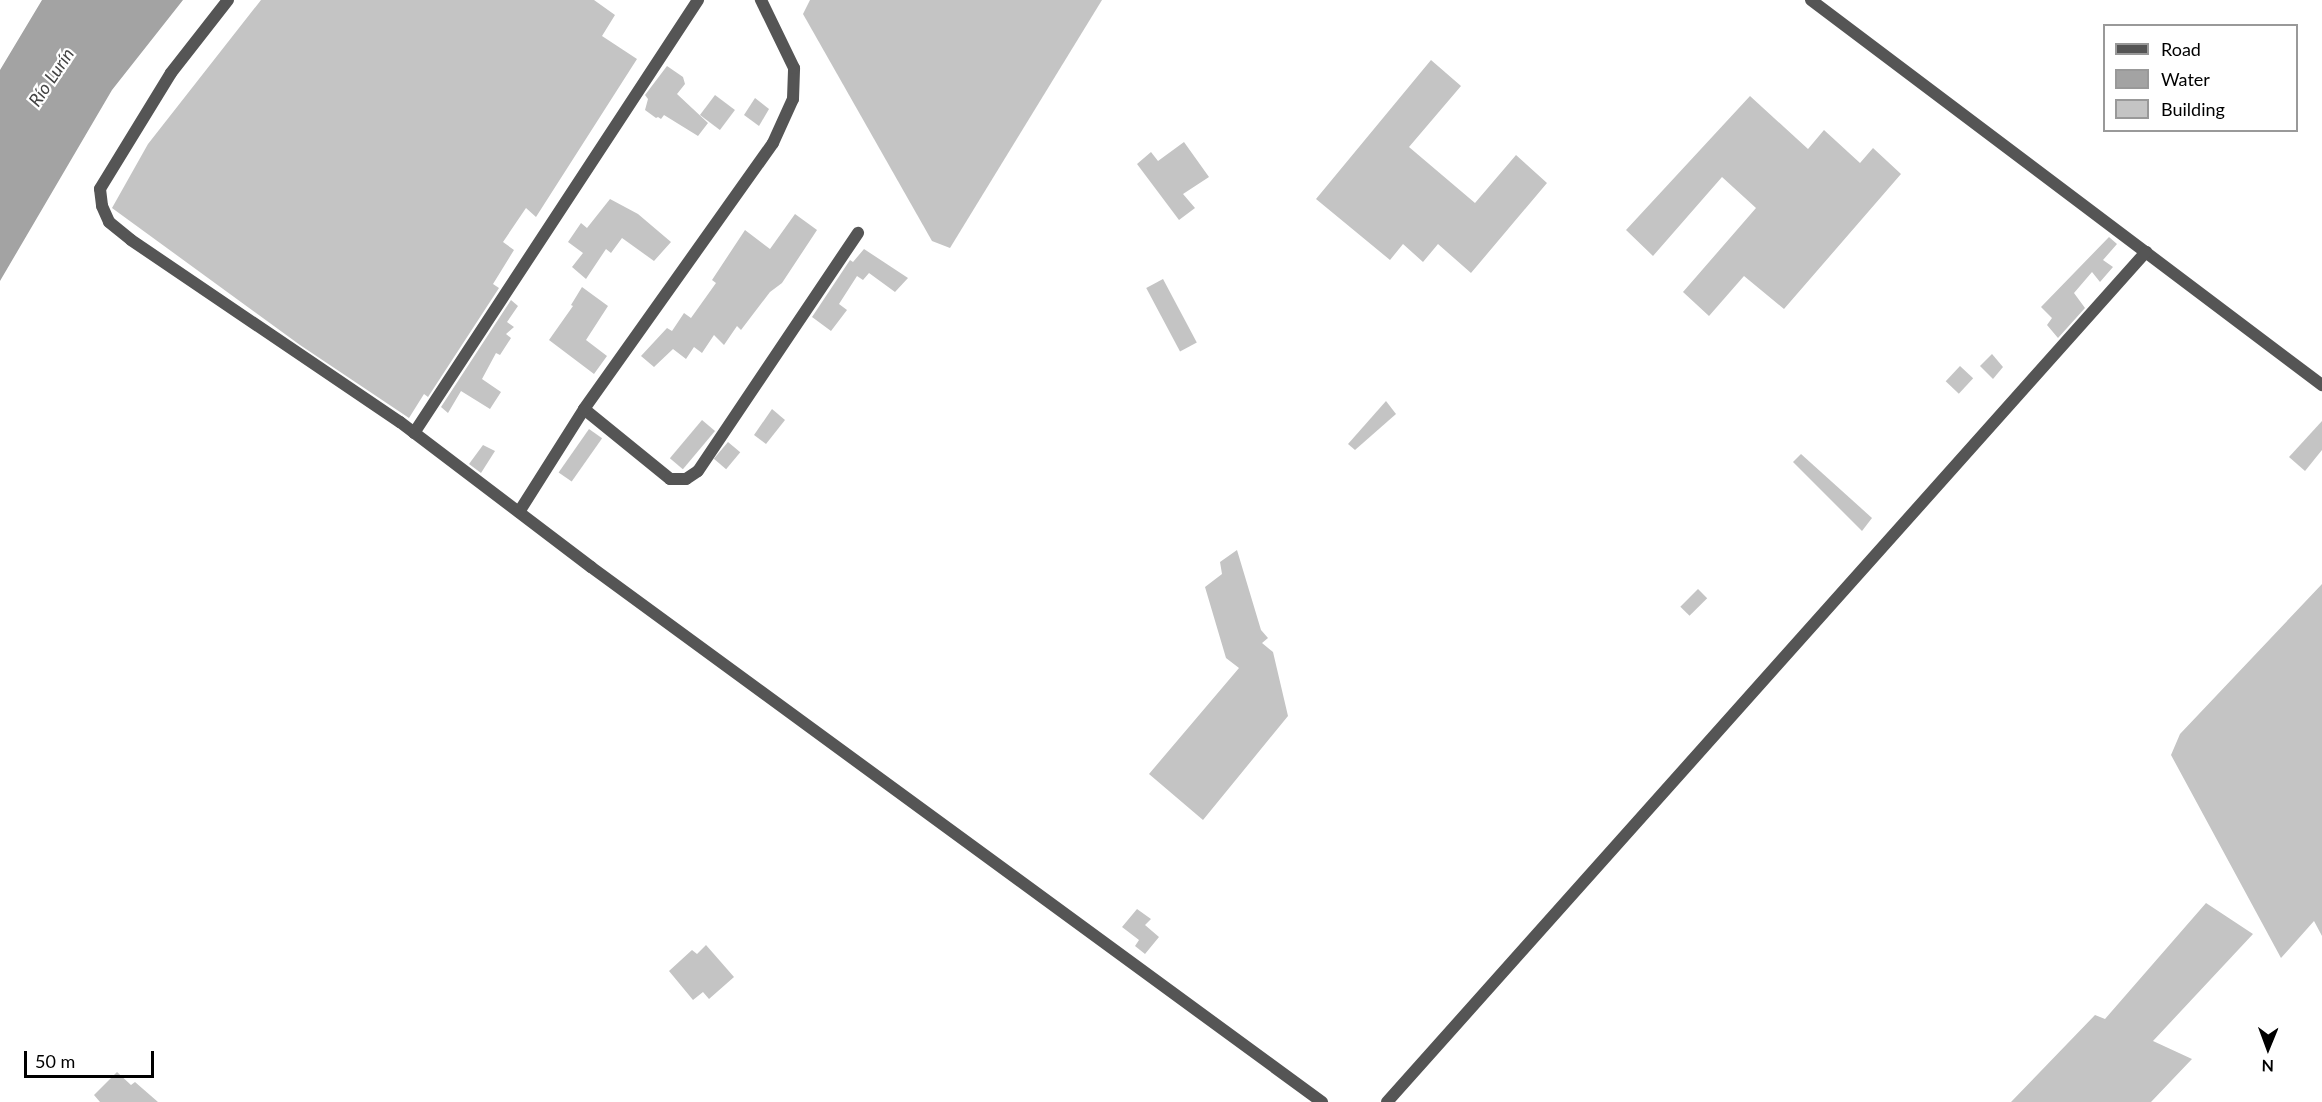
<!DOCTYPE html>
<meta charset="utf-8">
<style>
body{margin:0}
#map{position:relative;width:2322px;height:1102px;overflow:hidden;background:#fff;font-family:Lato,sans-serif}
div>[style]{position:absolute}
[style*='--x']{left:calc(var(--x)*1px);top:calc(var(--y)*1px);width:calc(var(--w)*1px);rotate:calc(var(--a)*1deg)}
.water>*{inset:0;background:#a3a3a3}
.building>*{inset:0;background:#c4c4c4;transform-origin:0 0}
.street>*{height:12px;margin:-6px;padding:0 6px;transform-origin:6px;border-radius:6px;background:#555}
span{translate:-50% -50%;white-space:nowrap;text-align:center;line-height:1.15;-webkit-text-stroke:4.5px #fff;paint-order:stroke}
.water-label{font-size:18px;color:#444;font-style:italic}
.legend{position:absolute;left:2103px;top:24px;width:195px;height:108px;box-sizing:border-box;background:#fff;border:2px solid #999;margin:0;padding:8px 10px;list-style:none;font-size:18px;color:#000}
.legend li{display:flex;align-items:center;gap:12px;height:30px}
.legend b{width:30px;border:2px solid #999}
.north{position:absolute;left:2238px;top:1018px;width:60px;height:60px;-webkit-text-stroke:4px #fff;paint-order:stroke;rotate:181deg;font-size:16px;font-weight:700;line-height:24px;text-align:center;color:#000}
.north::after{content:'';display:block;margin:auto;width:21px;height:27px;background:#000;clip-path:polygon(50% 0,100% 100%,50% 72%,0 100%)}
.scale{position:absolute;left:24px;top:1051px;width:130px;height:27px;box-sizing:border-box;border:3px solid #000;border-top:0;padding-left:8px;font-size:18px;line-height:21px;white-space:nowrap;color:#000;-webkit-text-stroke:4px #fff;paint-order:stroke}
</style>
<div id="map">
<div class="water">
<div style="clip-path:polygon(42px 0,183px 0,112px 90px,0 281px,0 70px)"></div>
</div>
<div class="building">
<div style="clip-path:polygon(261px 0,594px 0,615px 15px,602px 36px,637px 59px,536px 217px,526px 208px,503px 242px,514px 250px,493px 284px,499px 288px,428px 397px,424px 394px,409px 418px,300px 345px,112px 208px,148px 144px)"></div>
<div style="clip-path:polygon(810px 0,1102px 0,950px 248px,932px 241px,803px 14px)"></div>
<div style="clip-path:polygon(1431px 60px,1461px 86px,1409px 147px,1475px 203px,1516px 155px,1547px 183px,1471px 273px,1438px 244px,1423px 262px,1403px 244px,1390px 260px,1316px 199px)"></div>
<div style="clip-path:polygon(667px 66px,683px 77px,685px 84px,677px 94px,708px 123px,698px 136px,664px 115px,661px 119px,658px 117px,656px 118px,645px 110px,648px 99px,645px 95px)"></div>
<div style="left:715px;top:95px;width:25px;height:25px;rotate:37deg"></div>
<div style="clip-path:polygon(1750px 96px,1808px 149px,1824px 130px,1860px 163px,1873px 148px,1901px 174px,1784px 309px,1744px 276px,1709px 316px,1683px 292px,1756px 208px,1722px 177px,1653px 256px,1626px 230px)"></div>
<div style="clip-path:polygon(755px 98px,769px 109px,759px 126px,744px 115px)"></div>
<div style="clip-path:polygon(1184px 142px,1209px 177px,1183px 194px,1195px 208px,1179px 220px,1137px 164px,1151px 152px,1158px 161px)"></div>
<div style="clip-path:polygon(610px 199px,638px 214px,671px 242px,654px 261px,622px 238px,611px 253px,606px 249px,586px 279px,572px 267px,583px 253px,568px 242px,581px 223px,587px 228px)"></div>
<div style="clip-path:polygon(795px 214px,817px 230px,782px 283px,770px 292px,741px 330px,737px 326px,724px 345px,714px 335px,702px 353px,694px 347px,686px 359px,673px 349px,654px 367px,641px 356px,667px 328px,672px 331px,684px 313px,691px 318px,716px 283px,712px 280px,745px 230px,770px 249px)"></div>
<div style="clip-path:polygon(2109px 237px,2117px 244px,2103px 260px,2113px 267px,2100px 282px,2092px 272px,2074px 293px,2085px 308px,2058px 338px,2047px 325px,2052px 318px,2041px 307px)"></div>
<div style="clip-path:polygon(864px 249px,908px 278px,895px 292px,869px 273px,863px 280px,857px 276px,839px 304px,847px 310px,831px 331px,812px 317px,850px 260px,853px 262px)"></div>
<div style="left:1163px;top:279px;width:72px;height:19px;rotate:62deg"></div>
<div style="clip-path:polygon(582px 287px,608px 306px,586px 340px,607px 356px,594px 374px,549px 340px,573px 306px,571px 305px)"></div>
<div style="clip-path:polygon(511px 300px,518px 306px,507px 322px,514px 327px,506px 334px,511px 338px,500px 355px,496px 353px,482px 379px,501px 392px,490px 409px,461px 391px,448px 413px,441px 407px)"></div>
<div style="clip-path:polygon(1992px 354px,2003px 367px,1993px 379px,1980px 366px)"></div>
<div style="left:1960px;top:366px;width:18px;height:21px;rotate:43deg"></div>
<div style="clip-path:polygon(1386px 401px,1396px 414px,1355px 450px,1348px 444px)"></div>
<div style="clip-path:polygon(772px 409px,785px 420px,766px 444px,754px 435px)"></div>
<div style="left:702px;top:420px;width:17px;height:50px;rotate:40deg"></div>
<div style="clip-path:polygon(2322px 421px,2322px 450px,2305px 471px,2289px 457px)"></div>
<div style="left:589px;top:429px;width:16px;height:53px;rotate:35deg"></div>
<div style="left:728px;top:442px;width:16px;height:22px;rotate:40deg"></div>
<div style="clip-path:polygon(483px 445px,495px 451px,481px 473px,469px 464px)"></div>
<div style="clip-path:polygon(1801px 454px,1872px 518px,1862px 531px,1793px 462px)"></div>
<div style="clip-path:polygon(1237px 550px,1261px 630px,1268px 638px,1262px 643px,1273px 652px,1288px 716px,1203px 820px,1149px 774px,1239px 668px,1226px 658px,1205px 587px,1222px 574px,1220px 562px)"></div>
<div style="clip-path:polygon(2322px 584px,2322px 936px,2314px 921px,2281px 958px,2171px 755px,2180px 734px)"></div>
<div style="left:1698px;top:589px;width:13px;height:25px;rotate:45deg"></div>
<div style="clip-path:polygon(2206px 903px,2253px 934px,2153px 1041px,2192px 1059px,2151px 1102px,2011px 1102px,2095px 1015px,2105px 1019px)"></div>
<div style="clip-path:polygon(1137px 909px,1151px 919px,1145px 925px,1159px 937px,1145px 954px,1135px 946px,1139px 940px,1122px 927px)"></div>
<div style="clip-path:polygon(706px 945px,734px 977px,709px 999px,703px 992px,693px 1000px,669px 971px,692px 950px,697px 954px)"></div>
<div style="clip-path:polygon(117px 1072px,131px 1085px,135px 1082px,158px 1102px,100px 1102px,94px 1095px)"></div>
</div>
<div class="street">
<div style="--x:228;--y:0;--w:93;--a:128"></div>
<div style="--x:171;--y:73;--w:136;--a:121.5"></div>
<div style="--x:100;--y:189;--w:17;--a:83"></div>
<div style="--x:102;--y:206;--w:17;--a:66"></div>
<div style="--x:109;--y:222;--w:28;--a:39"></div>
<div style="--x:131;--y:240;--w:325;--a:34.1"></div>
<div style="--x:400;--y:422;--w:240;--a:37.2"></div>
<div style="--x:591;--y:567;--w:906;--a:36.2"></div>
<div style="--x:1811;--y:0;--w:640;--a:37"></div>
<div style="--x:584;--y:409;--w:111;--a:39.1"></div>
<div style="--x:670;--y:479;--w:16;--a:0"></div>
<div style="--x:686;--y:479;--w:14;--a:-34"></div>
<div style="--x:698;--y:471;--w:287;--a:-56.1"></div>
<div style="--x:414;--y:433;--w:518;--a:-56.74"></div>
<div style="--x:519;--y:512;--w:122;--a:-57.7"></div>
<div style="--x:584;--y:409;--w:326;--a:-54.6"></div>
<div style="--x:773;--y:143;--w:48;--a:-65.6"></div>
<div style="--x:793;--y:99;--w:31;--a:-88"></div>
<div style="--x:794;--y:68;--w:76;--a:-115.9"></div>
<div style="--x:1387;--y:1102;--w:1140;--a:-48.24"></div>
</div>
<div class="water-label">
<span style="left:51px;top:77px;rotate:-56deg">Río Lurín</span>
</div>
<ul class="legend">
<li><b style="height:8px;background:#555"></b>Road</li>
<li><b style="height:16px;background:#a3a3a3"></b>Water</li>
<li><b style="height:16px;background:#c4c4c4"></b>Building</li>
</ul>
<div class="north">N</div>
<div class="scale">50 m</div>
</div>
